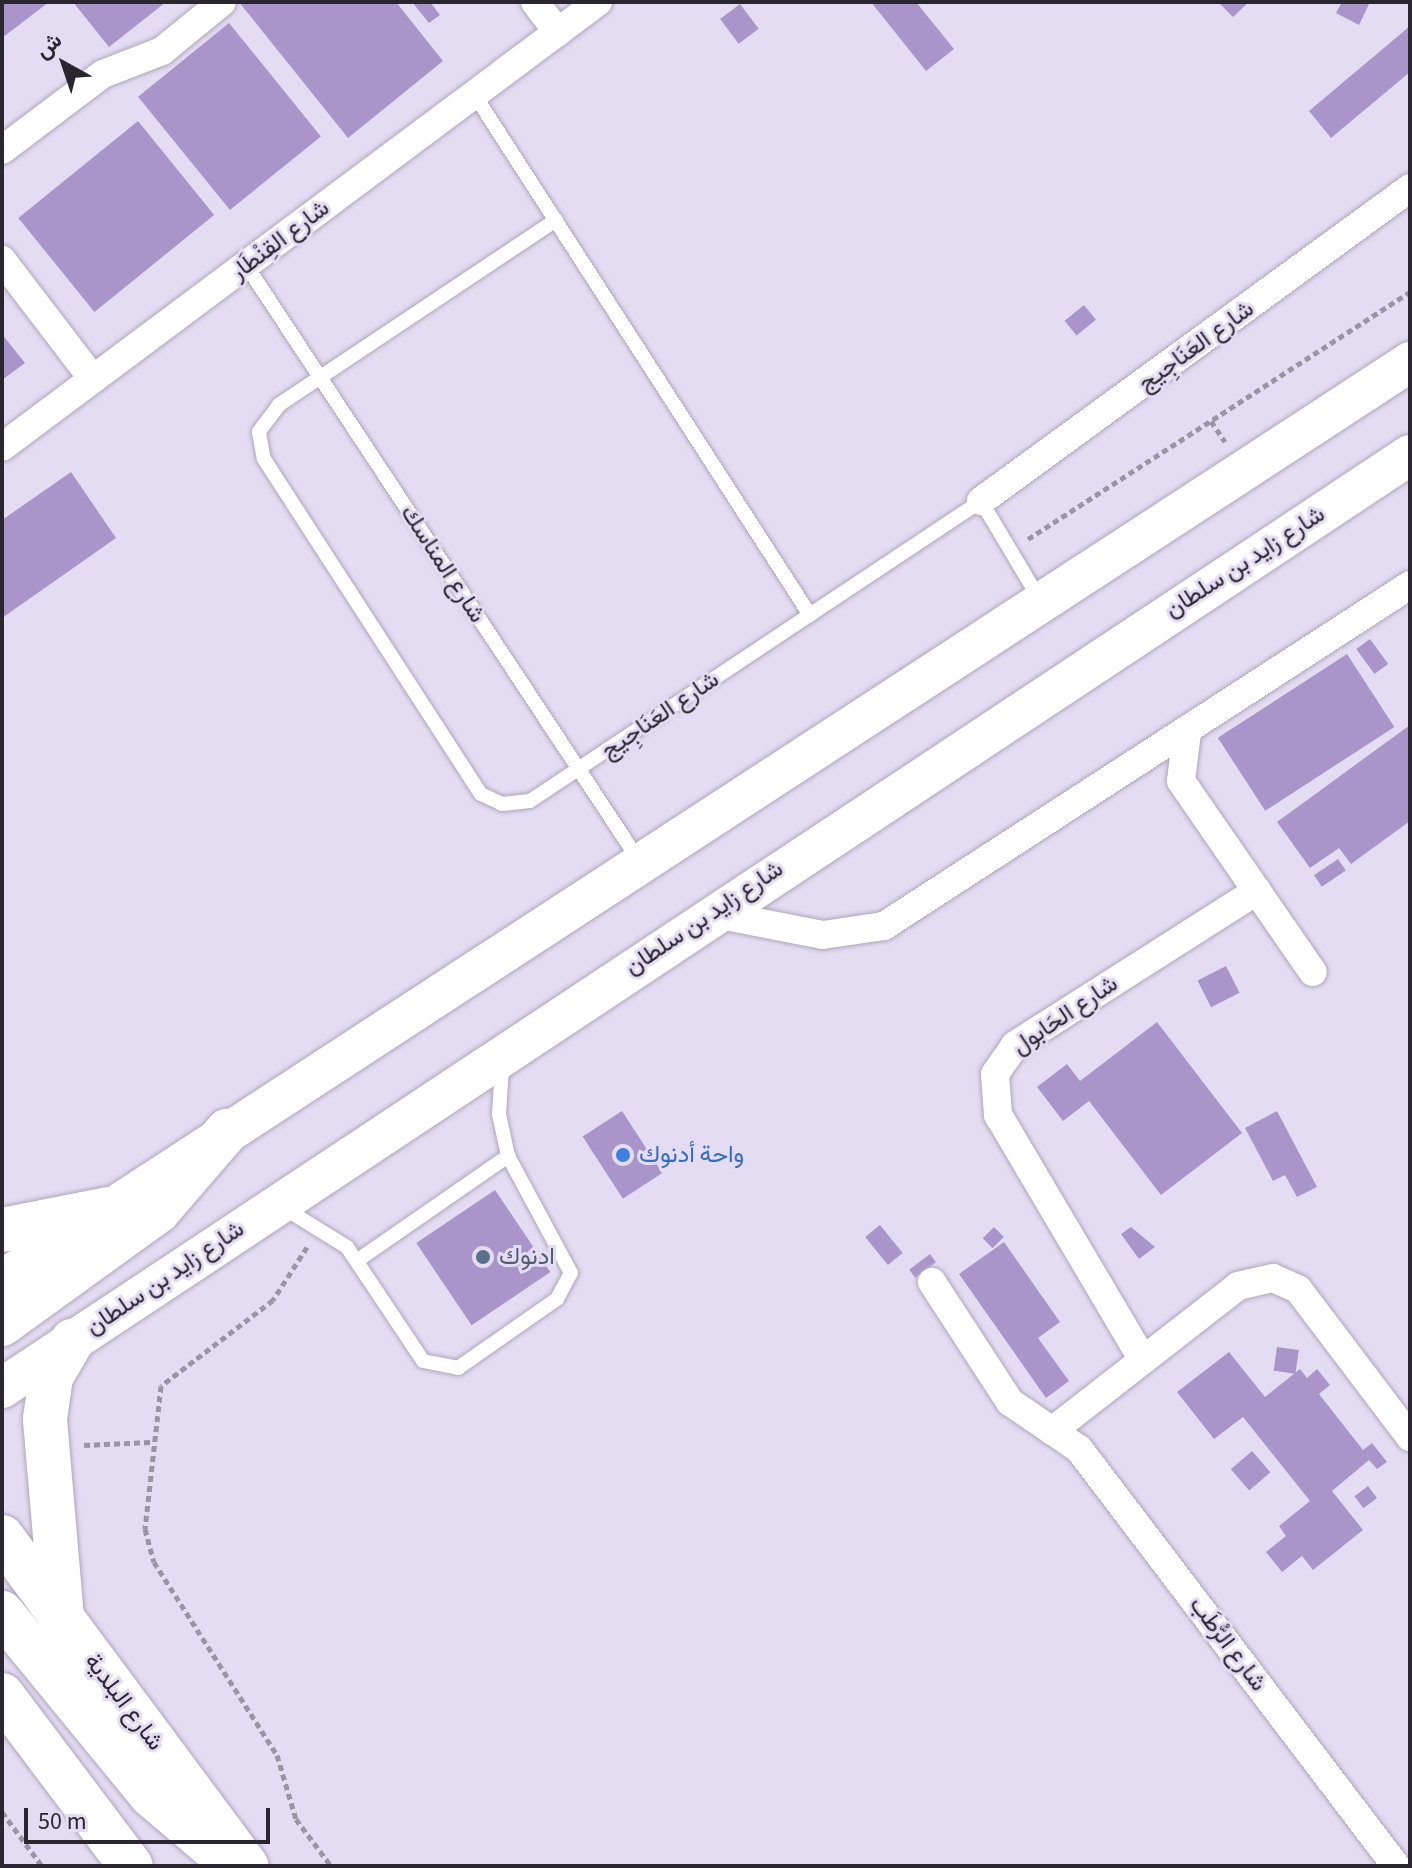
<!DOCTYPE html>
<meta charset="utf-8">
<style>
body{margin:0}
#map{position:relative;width:1412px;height:1868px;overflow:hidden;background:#e4dcf3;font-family:"Source Sans 3",Vazirmatn,sans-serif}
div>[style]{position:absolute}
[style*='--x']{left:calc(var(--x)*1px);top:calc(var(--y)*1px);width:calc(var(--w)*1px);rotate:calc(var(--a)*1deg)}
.building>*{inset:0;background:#aa95cb;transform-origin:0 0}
.path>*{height:5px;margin-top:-2.5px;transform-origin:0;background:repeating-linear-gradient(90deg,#9a94a5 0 6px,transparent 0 10px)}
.roads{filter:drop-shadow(0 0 2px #aea6bc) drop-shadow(0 0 2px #aea6bc)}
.lane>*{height:14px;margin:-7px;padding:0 7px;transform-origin:7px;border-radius:7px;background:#fff}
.street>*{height:28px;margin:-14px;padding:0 14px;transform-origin:14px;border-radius:14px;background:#fff}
.secondary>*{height:40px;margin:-20px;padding:0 20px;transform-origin:20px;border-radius:20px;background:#fff}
.primary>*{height:44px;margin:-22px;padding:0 22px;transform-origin:22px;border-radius:22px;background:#fff}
.dots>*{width:22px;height:22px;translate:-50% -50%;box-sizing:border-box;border:4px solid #e4dcf3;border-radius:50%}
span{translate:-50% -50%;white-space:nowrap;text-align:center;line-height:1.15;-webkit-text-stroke:6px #e4dcf3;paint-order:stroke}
.street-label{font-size:24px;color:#29262f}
.shop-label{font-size:24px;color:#366cbe}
.left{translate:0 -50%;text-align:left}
.service-label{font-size:24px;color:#4e5e75}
.frame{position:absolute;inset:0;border:4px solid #29262f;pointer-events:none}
.north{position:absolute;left:24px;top:24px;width:80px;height:80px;-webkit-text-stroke:6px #e4dcf3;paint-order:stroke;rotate:320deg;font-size:22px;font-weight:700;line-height:32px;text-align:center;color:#29262f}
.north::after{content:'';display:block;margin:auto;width:28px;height:36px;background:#29262f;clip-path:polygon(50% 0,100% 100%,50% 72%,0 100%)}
.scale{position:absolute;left:24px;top:1808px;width:246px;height:36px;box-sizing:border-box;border:4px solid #29262f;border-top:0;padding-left:10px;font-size:24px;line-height:28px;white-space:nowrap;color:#29262f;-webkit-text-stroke:6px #e4dcf3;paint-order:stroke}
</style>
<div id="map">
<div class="building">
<div style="clip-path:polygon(2px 2px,49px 2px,2px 38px)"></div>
<div style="clip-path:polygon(73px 2px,166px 2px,109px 47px)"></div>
<div style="clip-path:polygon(239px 2px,396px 2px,443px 61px,348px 138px)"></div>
<div style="clip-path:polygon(412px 2px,430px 2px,440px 15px,429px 23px)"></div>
<div style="clip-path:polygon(871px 2px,916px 2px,954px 49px,926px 71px)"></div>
<div style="clip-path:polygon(1218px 2px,1249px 2px,1233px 17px)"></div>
<div style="clip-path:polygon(1342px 2px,1370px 2px,1359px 25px,1336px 13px)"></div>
<div style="left:740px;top:4px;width:31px;height:25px;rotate:53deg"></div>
<div style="left:229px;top:23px;width:146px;height:117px;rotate:51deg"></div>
<div style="clip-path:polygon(1410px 26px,1410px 72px,1331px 138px,1309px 111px)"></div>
<div style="left:138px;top:121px;width:121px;height:154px;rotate:51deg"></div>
<div style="left:1084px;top:305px;width:19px;height:25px;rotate:51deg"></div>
<div style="clip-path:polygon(2px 334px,25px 363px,2px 380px)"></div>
<div style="clip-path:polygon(71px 472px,116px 538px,2px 618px,2px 520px)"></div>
<div style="left:1370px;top:639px;width:31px;height:17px;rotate:54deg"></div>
<div style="left:1347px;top:654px;width:87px;height:154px;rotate:57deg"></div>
<div style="clip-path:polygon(1410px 725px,1410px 821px,1351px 864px,1339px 848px,1310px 868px,1277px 822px)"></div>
<div style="left:1338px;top:859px;width:14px;height:29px;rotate:56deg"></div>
<div style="left:1226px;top:966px;width:30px;height:32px;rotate:63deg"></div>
<div style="clip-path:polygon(1157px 1022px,1242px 1133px,1161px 1195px,1089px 1101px,1063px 1121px,1037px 1087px,1067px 1064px,1080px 1081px)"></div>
<div style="left:622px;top:1111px;width:74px;height:47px;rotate:57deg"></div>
<div style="clip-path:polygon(1277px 1111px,1317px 1187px,1297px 1197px,1285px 1175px,1273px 1181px,1245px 1128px)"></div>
<div style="left:495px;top:1190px;width:99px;height:95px;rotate:56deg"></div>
<div style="left:880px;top:1225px;width:36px;height:19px;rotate:51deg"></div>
<div style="left:994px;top:1227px;width:14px;height:16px;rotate:45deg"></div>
<div style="clip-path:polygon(1131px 1227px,1155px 1247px,1139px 1259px,1121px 1234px)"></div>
<div style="clip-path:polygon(1004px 1242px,1060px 1322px,1038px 1338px,1069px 1381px,1046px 1398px,959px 1274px)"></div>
<div style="left:930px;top:1254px;width:10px;height:26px;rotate:53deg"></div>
<div style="left:1277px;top:1347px;width:22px;height:24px;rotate:8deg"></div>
<div style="clip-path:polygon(1229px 1352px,1265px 1397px,1300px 1369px,1307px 1378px,1317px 1369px,1330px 1385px,1319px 1394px,1363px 1450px,1372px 1443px,1387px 1462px,1377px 1469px,1369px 1460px,1332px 1491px,1363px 1530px,1313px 1570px,1302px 1556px,1282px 1572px,1266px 1552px,1286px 1536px,1279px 1526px,1310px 1501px,1243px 1417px,1214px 1439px,1177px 1392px)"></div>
<div style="left:1252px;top:1451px;width:28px;height:28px;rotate:49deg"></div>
<div style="left:1368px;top:1486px;width:15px;height:17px;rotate:53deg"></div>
</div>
<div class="path">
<div style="--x:1211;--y:421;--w:25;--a:56"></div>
<div style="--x:1028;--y:539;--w:455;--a:-32.9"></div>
<div style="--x:307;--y:1247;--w:63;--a:122.7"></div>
<div style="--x:273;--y:1300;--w:141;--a:142.5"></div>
<div style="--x:161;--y:1386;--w:144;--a:96.4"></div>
<div style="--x:145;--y:1529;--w:34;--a:75"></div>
<div style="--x:154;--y:1562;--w:229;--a:57.5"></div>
<div style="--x:277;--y:1755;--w:67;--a:73.5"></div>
<div style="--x:296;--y:1819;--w:59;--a:53.3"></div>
<div style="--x:84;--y:1445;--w:67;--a:-2.6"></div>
<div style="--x:2;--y:1812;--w:67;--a:53.5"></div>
</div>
<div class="roads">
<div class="lane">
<div style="--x:474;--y:94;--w:620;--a:57.18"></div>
<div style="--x:556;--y:220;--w:333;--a:146.3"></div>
<div style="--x:279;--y:405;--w:34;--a:127"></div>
<div style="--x:259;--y:432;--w:27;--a:80"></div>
<div style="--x:264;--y:459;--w:399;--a:57.1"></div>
<div style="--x:481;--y:794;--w:23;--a:25"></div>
<div style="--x:502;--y:804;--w:28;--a:-6"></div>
<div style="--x:530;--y:801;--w:542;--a:-33.63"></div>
<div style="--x:981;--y:501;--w:115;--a:59.2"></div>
<div style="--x:246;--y:265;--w:715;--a:56.58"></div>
<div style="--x:284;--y:1208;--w:74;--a:31.8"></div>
<div style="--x:347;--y:1247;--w:137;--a:56.3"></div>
<div style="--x:423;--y:1361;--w:36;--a:11"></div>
<div style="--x:458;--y:1368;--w:121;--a:-34.9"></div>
<div style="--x:557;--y:1299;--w:30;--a:-62"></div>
<div style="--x:571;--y:1273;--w:133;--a:-118.3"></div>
<div style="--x:508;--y:1156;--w:43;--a:-102.1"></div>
<div style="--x:499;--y:1114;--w:48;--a:-86.4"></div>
<div style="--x:358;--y:1260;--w:183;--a:-34.7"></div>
</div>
<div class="street">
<div style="--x:535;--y:2;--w:38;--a:53"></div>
<div style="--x:2;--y:150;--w:126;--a:-37"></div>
<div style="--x:103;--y:74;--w:63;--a:-21.3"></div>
<div style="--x:162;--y:51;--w:77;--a:-39.2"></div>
<div style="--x:2;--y:260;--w:150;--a:52.6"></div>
<div style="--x:2;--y:447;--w:744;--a:-36.75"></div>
<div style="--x:981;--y:501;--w:531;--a:-36.11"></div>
<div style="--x:1187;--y:732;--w:49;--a:97"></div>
<div style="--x:1181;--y:781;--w:232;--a:55.4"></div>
<div style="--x:710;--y:913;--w:115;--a:11"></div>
<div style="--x:823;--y:935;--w:62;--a:-8.4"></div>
<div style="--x:884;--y:926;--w:627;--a:-32.95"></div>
<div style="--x:932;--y:1282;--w:143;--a:57"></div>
<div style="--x:1010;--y:1402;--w:83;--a:34.3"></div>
<div style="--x:1079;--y:1449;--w:524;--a:52.76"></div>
<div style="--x:1143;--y:1360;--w:285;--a:-120.6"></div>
<div style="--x:998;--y:1115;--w:41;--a:-94.2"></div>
<div style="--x:995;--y:1074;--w:35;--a:-55"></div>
<div style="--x:1015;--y:1045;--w:287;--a:-32.5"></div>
<div style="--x:1052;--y:1431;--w:236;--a:-37.9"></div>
<div style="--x:1238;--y:1286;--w:36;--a:-13"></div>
<div style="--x:1273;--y:1278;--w:27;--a:24"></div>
<div style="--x:1298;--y:1289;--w:186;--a:52.9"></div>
</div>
<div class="secondary">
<div style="--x:2;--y:1280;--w:1681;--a:-33.1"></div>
<div style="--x:2;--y:1388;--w:1689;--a:-33.53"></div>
</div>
<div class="primary">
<div style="--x:2;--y:1230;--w:108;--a:-11.2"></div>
<div style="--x:2;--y:1324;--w:193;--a:-35.9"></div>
<div style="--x:158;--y:1211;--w:106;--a:-49.2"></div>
<div style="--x:2;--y:1537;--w:410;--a:53.4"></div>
<div style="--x:2;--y:1613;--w:235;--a:50.7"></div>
<div style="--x:151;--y:1795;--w:88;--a:40.4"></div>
<div style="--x:62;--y:1618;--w:200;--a:-94.9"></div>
<div style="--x:45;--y:1419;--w:42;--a:-81.9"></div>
<div style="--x:51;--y:1377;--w:42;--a:-59.7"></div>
<div style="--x:2;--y:1695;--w:214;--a:53"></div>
</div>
</div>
<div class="dots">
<div style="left:623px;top:1155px;background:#3f7fe0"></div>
<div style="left:483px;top:1257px;background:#5c6f8a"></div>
</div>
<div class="street-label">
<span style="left:280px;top:240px;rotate:-37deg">شارع القِنْطَار</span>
<span style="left:1196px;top:346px;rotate:-36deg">شارع العَنَاجِيج</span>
<span style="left:1245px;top:562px;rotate:-33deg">شارع زايد بن سلطان</span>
<span style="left:443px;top:564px;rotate:57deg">شارع المناسك</span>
<span style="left:660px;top:715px;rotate:-34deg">شارع العَنَاجِيج</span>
<span style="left:704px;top:918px;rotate:-34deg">شارع زايد بن سلطان</span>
<span style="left:1065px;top:1015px;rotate:-34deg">شارع الحَابول</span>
<span style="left:165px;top:1278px;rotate:-34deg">شارع زايد بن سلطان</span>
<span style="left:1228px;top:1644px;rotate:53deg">شارع الرُّطَب</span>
<span style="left:124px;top:1702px;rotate:53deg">شارع البلدية</span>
</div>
<div class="shop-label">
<span class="left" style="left:639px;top:1155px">واحة أدنوك</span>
</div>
<div class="service-label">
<span class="left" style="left:499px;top:1257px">ادنوك</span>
</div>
<div class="frame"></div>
<div class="north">ش</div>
<div class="scale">50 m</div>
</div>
